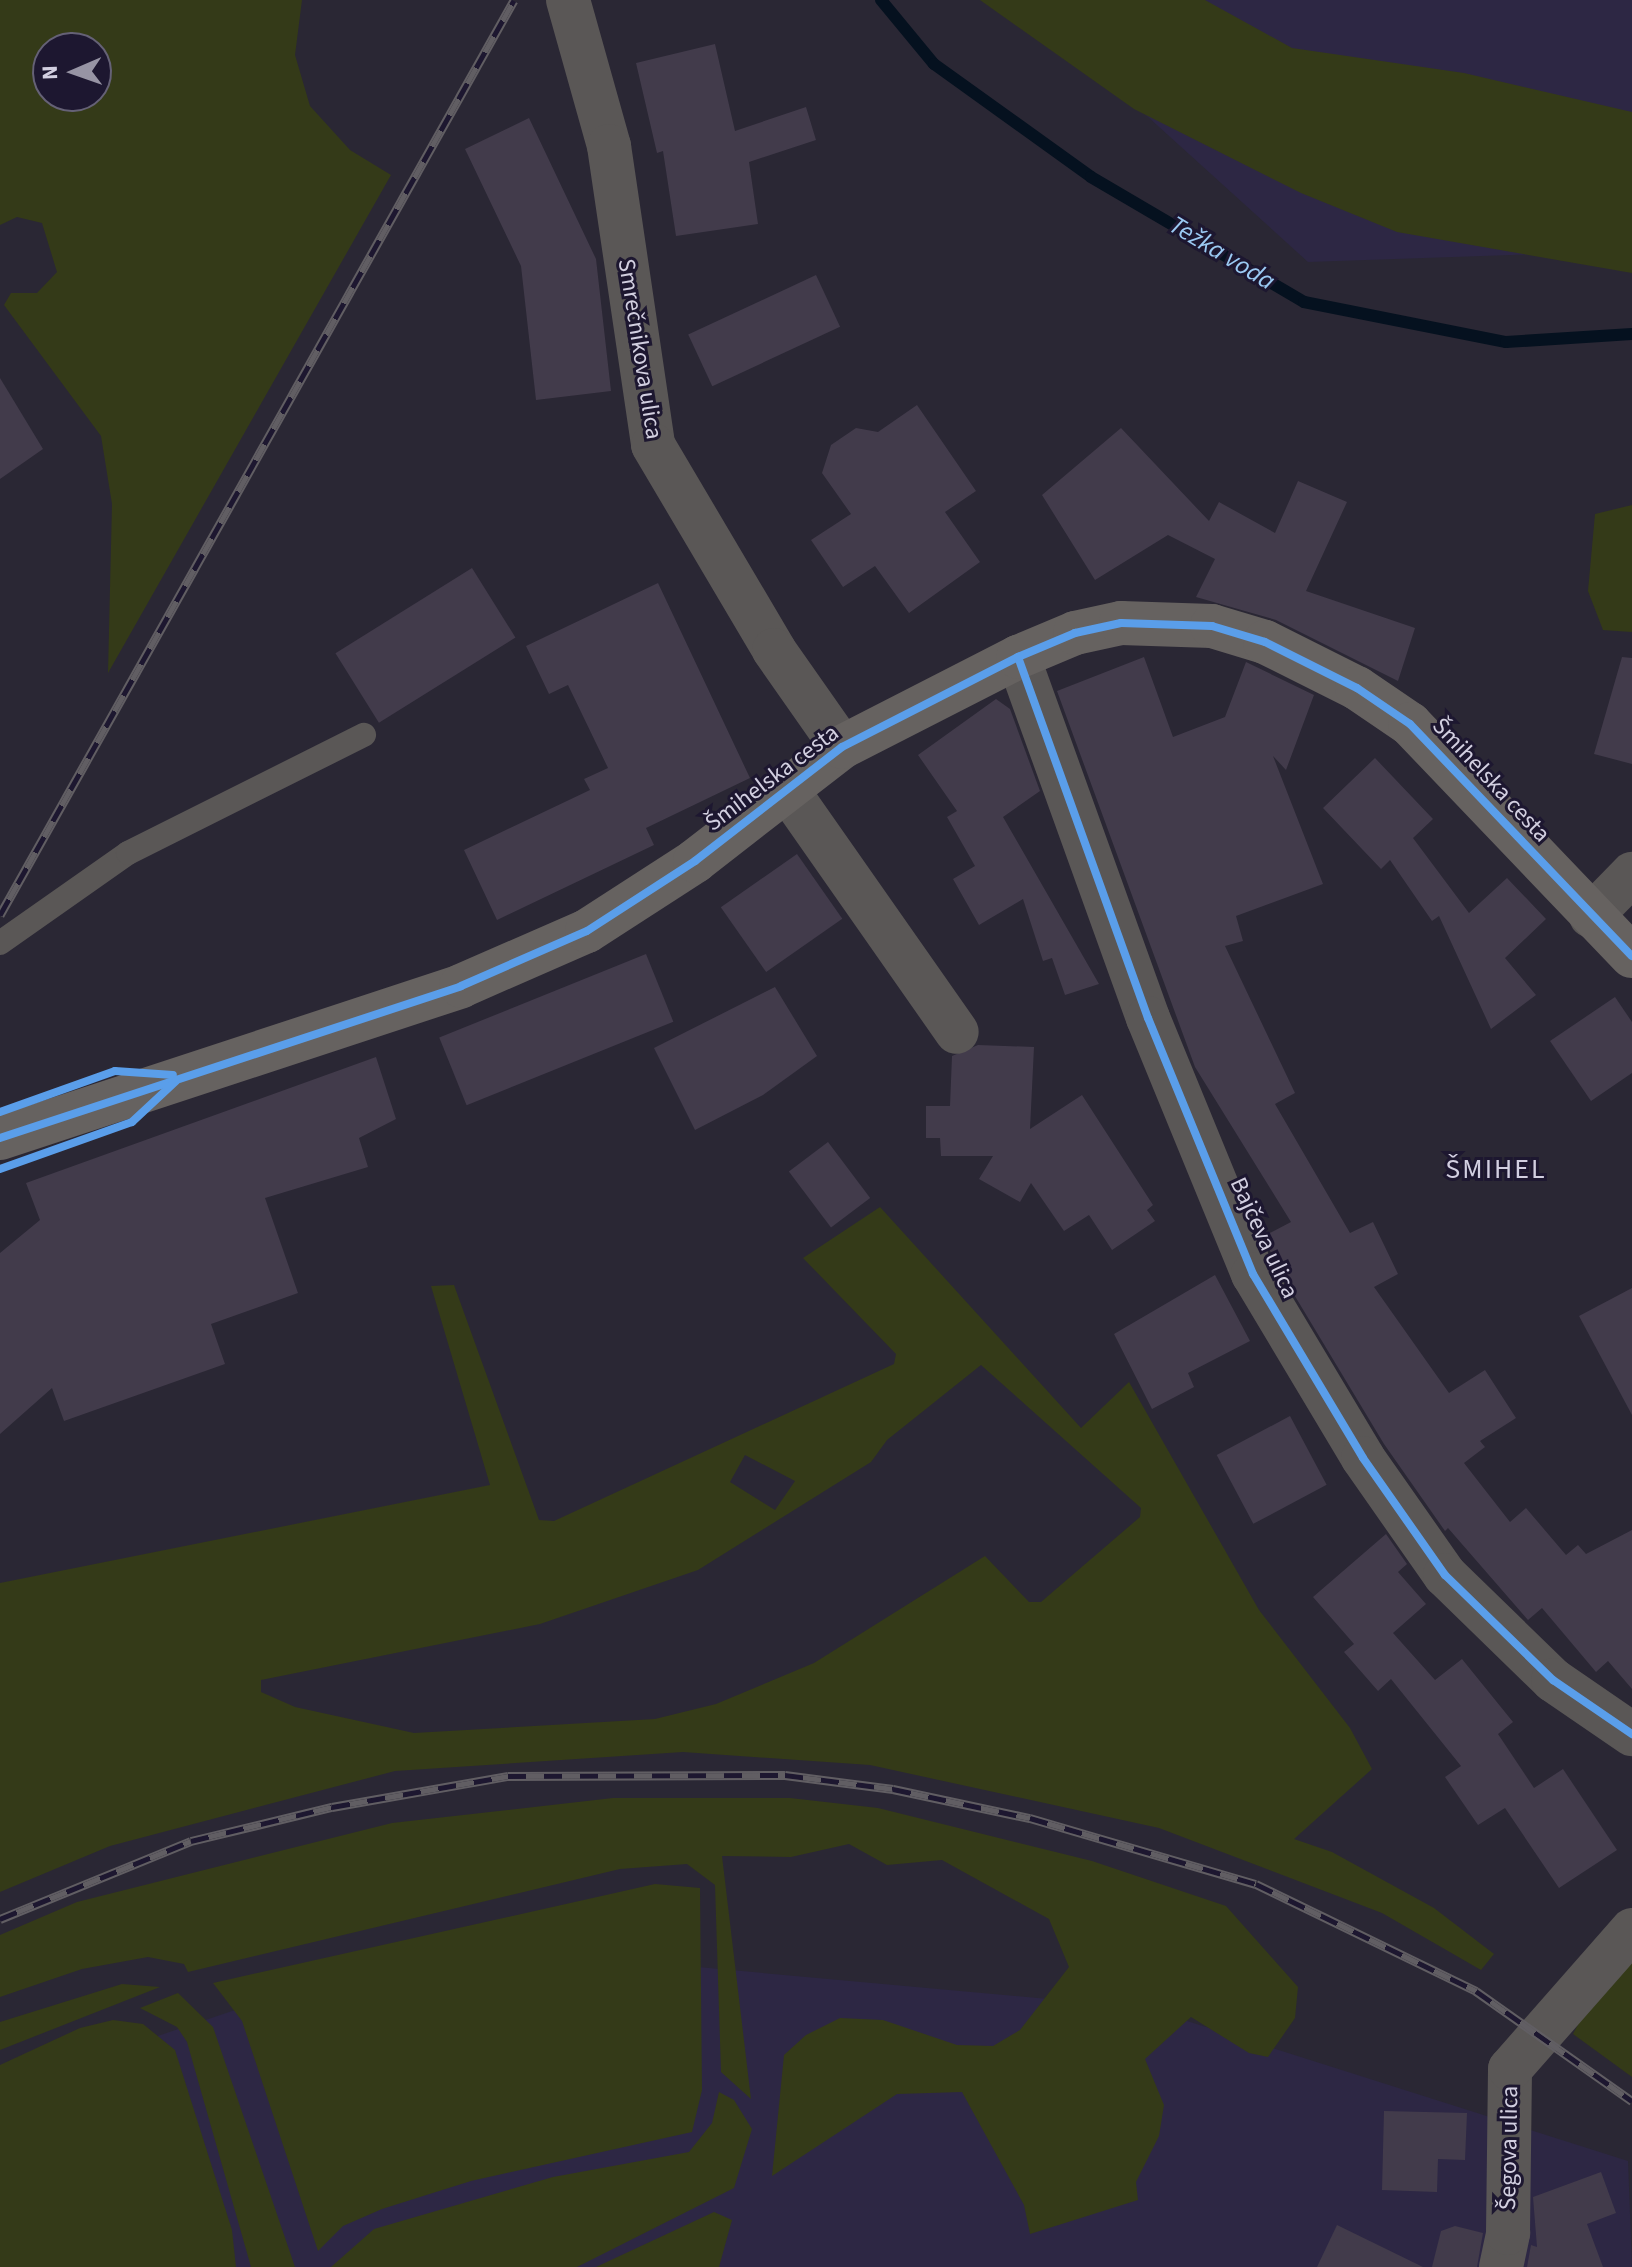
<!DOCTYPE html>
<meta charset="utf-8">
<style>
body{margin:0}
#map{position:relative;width:1632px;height:2267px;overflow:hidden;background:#2a2734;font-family:"Source Sans 3",sans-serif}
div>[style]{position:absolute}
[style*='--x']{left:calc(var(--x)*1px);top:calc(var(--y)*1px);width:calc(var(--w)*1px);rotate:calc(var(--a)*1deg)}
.built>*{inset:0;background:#2d2744}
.green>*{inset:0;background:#343a18}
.stream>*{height:12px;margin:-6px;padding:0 6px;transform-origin:6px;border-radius:6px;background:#05111f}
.building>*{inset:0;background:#423b4b;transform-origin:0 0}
.lane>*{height:24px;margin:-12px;padding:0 12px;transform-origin:12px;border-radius:12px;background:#5a5756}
.street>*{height:44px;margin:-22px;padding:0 22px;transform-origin:22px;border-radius:22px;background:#5a5756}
.secondary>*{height:44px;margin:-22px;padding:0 22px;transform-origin:22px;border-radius:22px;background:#666260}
.rail>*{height:9px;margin-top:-4.5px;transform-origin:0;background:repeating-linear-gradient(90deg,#1d1730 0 18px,#615e63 0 36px);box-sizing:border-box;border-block:2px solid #615e63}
.cycleway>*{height:8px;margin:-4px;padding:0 4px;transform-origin:4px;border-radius:4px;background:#5a9eea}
span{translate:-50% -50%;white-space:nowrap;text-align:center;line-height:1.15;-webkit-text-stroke:6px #1d1730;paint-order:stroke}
.street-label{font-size:24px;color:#d2cfe0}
.water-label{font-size:26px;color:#9bcaf3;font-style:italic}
.quarter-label{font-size:28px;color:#d2cfe0;letter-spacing:2px}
.north{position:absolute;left:32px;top:32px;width:80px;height:80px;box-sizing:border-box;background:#1d1730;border:2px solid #656176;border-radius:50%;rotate:268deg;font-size:22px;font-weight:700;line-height:32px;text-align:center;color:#d2cfe0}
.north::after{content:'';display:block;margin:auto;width:28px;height:36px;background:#9794a4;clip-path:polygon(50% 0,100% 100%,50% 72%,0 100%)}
</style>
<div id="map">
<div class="built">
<div style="clip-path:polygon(1019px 0,1632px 0,1632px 251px,1308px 262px)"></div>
<div style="clip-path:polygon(435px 1943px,1146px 2008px,1628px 2161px,1632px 2267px,0 2267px,101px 2055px)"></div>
</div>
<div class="green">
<div style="clip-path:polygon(evenodd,0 0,302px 0,295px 55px,310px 106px,350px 150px,391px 175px,108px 673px,112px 504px,101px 436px,4px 305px,11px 293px,37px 293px,57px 272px,42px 223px,17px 217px,0 225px,0 0,48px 48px,96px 48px,96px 96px,48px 96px,48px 48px)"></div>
<div style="clip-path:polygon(980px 0,1205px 0,1292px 48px,1464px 73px,1632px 112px,1632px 273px,1397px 232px,1301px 193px,1134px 109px)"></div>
<div style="clip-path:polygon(1632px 505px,1632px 632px,1603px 630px,1588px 591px,1595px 514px)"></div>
<div style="clip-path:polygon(evenodd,880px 1207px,1081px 1428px,1129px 1382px,1259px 1610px,1350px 1728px,1372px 1769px,1294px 1839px,1332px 1852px,1434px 1908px,1494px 1954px,1481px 1970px,1382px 1913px,1159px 1828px,870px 1765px,683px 1752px,395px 1771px,110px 1846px,0 1892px,0 1583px,490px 1485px,431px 1286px,454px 1285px,539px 1520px,554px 1521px,894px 1364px,896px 1354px,803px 1258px,880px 1207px,981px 1365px,1141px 1508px,1140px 1517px,1041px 1602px,1029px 1602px,985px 1556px,814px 1663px,716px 1704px,655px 1719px,414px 1733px,295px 1707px,261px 1692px,261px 1680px,540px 1624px,698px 1570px,871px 1462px,887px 1440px,981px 1365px,880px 1207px,745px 1455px,795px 1481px,775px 1510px,730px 1482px,745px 1455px)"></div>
<div style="clip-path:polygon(613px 1798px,790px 1798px,878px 1808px,1092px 1861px,1226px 1906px,1298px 1987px,1295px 2018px,1268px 2057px,1249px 2053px,1191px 2017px,1145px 2059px,1164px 2105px,1159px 2136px,1136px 2182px,1138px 2200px,1030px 2234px,1024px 2205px,962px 2092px,897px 2094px,772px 2176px,784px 2055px,806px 2035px,840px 2018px,883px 2020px,957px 2045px,993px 2046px,1020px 2030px,1069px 1967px,1049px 1919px,942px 1860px,887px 1865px,849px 1844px,791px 1857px,722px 1856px,751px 2099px,721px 2072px,715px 1885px,687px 1864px,620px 1869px,188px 1972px,184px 1964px,148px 1957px,82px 1969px,0 1997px,0 1935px,77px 1902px,392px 1823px)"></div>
<div style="clip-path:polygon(655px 1884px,700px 1888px,702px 2090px,692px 2132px,471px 2181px,382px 2209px,343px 2226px,318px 2251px,242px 2021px,213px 1983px)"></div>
<div style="clip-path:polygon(1632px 1960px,1632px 2077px,1573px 2034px,1591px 2000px)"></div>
<div style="clip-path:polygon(122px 1984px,160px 1987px,0 2050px,0 2022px)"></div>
<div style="clip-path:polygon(178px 1993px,213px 2027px,295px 2267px,251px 2267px,187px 2042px,177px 2027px,140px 2008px)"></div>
<div style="clip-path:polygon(113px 2020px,143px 2024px,175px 2050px,232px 2230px,236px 2267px,0 2267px,0 2065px,80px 2028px)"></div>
<div style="clip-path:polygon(719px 2092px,734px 2100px,752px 2129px,734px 2188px,577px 2267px,331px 2267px,374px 2229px,553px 2177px,689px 2152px,712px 2123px)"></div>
<div style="clip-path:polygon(714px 2212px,732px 2220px,719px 2267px,596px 2267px)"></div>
</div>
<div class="stream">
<div style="--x:881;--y:0;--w:83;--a:50.4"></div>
<div style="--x:934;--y:64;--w:193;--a:35.7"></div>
<div style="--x:1091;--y:177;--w:247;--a:30.4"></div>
<div style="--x:1304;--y:302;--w:206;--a:11.2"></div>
<div style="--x:1506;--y:342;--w:126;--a:-3.6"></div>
</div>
<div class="building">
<div style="clip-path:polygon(715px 44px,735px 131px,806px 107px,816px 140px,749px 162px,758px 224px,676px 236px,663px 151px,657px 153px,636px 63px)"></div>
<div style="clip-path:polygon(529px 118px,596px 259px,611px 391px,536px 400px,521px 266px,465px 149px)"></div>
<div style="left:816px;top:275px;width:57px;height:141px;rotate:65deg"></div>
<div style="clip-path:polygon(0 378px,43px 449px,0 479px)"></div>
<div style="clip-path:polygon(917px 405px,976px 491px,945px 512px,980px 562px,909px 613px,875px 566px,843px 587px,811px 540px,851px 514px,822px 473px,831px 445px,856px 428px,878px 432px)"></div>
<div style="clip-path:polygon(1121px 428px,1209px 521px,1219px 502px,1275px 533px,1298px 481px,1347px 502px,1306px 591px,1415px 628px,1398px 681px,1276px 620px,1196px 597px,1215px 559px,1168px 535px,1095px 580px,1042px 495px)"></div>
<div style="left:472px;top:568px;width:82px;height:161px;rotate:58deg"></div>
<div style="clip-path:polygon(658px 583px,750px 778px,646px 828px,654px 845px,497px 920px,464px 850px,590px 790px,584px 779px,608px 768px,568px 685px,549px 694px,526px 646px)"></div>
<div style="clip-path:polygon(1144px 657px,1173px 737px,1225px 717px,1246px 662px,1314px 695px,1286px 770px,1273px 756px,1323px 884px,1236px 916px,1243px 941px,1225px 946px,1295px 1093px,1275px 1104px,1350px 1233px,1373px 1222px,1398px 1274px,1374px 1287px,1449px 1393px,1485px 1370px,1516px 1418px,1480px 1441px,1485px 1447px,1464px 1463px,1510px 1522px,1526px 1508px,1566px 1555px,1578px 1545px,1586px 1554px,1632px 1530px,1632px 1689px,1608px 1661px,1596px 1672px,1542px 1608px,1528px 1620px,1448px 1528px,1445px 1531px,1384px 1444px,1275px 1263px,1264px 1236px,1291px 1222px,1195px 1067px,1057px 691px)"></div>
<div style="clip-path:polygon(1622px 657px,1632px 658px,1632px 764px,1594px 754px)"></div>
<div style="clip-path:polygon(996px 699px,1010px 709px,1040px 791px,1003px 817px,1099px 984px,1065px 995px,1052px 958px,1043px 961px,1023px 899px,979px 925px,953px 879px,975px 866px,947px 817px,957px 811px,918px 755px)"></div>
<div style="clip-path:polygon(1375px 758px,1433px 819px,1413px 838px,1469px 913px,1507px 878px,1546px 919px,1505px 958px,1536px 995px,1491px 1029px,1439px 916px,1432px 921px,1390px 860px,1381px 869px,1323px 808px)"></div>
<div style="left:797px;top:854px;width:79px;height:93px;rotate:55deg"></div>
<div style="left:646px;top:954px;width:73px;height:223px;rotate:68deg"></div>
<div style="clip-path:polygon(775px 987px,817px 1056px,763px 1095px,695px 1130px,654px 1048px)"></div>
<div style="clip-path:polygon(1615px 997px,1632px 1022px,1632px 1073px,1591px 1101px,1550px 1041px)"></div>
<div style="clip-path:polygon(978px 1045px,1034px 1047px,1030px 1129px,1082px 1095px,1153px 1205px,1147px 1210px,1155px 1221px,1112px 1250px,1089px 1215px,1064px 1231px,1031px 1183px,1020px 1202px,979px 1179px,993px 1156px,941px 1156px,940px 1138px,926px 1138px,926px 1106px,950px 1106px,952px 1056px)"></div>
<div style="clip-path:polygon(376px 1057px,396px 1119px,359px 1138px,368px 1167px,265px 1198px,298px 1293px,211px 1324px,225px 1364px,64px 1421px,52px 1388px,0 1434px,0 1253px,40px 1220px,26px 1183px)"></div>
<div style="left:828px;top:1142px;width:70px;height:49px;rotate:53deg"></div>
<div style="clip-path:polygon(1215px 1275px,1250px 1341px,1188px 1373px,1194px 1387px,1152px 1409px,1114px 1334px)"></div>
<div style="clip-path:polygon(1632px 1288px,1632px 1415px,1579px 1316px)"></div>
<div style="left:1290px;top:1416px;width:78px;height:83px;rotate:62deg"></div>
<div style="clip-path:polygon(1386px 1534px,1407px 1564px,1398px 1572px,1426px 1604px,1393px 1633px,1435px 1680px,1462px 1659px,1513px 1722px,1498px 1734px,1534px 1788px,1563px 1769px,1617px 1850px,1559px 1888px,1505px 1808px,1478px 1825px,1445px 1777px,1461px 1766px,1391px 1679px,1378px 1691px,1344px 1652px,1354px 1644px,1313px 1597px)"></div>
<div style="clip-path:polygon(1384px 2111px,1467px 2113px,1465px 2160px,1438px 2159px,1437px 2192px,1382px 2190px)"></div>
<div style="clip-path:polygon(1601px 2172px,1616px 2213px,1587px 2224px,1603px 2267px,1527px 2267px,1531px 2245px,1537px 2247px,1533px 2197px)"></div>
<div style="clip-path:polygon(1337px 2225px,1423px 2267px,1317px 2267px)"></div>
<div style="clip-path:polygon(1455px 2226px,1483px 2233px,1477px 2267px,1432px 2267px,1441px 2231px)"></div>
</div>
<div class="lane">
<div style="--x:0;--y:943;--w:156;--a:-35.1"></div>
<div style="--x:128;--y:853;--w:264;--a:-26.6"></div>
</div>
<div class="street">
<div style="--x:568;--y:0;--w:152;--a:74.3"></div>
<div style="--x:609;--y:146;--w:302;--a:81.6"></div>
<div style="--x:653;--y:445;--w:238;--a:59.4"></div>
<div style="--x:774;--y:650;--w:118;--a:55"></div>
<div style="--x:1018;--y:657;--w:384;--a:70.2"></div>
<div style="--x:1148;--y:1018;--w:277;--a:67.7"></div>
<div style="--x:1253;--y:1274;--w:214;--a:59.1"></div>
<div style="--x:1363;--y:1458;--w:143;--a:55"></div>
<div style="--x:1445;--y:1575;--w:151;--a:44.2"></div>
<div style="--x:1553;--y:1680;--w:96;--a:34.4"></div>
<div style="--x:788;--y:791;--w:294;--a:55"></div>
<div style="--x:1591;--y:916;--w:59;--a:-45.7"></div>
<div style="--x:1501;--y:2267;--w:35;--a:-78"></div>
<div style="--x:1508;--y:2233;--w:164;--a:-89.3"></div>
<div style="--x:1510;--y:2069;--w:185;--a:-48.7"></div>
</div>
<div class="secondary">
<div style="--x:0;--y:1138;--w:485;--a:-18.2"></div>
<div style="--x:461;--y:986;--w:137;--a:-23.6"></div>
<div style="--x:587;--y:931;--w:129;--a:-32.9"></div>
<div style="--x:695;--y:861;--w:186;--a:-37.8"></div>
<div style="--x:842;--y:747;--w:198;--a:-27.1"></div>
<div style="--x:1018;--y:657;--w:62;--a:-22.8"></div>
<div style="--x:1075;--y:633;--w:47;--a:-12.3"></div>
<div style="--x:1121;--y:623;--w:91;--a:1.9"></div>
<div style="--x:1212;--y:626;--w:55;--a:16.8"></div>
<div style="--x:1265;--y:642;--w:103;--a:26.6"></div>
<div style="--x:1357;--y:688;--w:64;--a:34.2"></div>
<div style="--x:1410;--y:724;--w:321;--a:46.3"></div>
</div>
<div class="rail">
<div style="--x:0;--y:915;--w:1049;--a:-60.67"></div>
<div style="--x:0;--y:1919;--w:206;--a:-22.2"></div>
<div style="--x:191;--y:1841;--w:145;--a:-13.6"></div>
<div style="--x:332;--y:1807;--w:179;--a:-10"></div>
<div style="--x:508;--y:1776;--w:277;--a:-0.2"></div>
<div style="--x:785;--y:1775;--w:109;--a:7.4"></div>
<div style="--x:893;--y:1789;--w:140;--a:12"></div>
<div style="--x:1030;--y:1818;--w:235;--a:16.3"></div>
<div style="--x:1256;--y:1884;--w:245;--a:25.9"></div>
<div style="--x:1476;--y:1991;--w:191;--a:35.2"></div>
</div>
<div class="cycleway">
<div style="--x:1018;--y:657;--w:384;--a:70.2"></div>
<div style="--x:1148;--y:1018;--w:277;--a:67.7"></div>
<div style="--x:1253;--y:1274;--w:214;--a:59.1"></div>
<div style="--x:1363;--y:1458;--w:143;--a:55"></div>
<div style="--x:1445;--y:1575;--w:151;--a:44.2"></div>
<div style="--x:1553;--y:1680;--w:96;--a:34.4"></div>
<div style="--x:0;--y:1112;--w:122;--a:-19.6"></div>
<div style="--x:115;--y:1071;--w:58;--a:3.9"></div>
<div style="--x:0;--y:1138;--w:485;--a:-18.2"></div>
<div style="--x:461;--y:986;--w:137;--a:-23.6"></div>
<div style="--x:587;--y:931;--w:129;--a:-32.9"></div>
<div style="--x:695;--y:861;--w:186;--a:-37.8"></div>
<div style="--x:842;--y:747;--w:198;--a:-27.1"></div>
<div style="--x:1018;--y:657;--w:62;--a:-22.8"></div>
<div style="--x:1075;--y:633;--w:47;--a:-12.3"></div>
<div style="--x:1121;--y:623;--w:91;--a:1.9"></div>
<div style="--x:1212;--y:626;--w:55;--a:16.8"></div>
<div style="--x:1265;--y:642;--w:103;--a:26.6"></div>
<div style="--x:1357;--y:688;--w:64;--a:34.2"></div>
<div style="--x:1410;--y:724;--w:321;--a:46.3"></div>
<div style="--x:0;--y:1169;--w:140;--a:-19.6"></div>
<div style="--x:132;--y:1122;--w:60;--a:-43"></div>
</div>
<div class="street-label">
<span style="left:640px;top:349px;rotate:81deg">Smrečnikova ulica</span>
<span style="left:772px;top:778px;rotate:-37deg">Šmihelska cesta</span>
<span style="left:1491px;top:780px;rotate:47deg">Šmihelska cesta</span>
<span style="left:1264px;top:1238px;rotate:65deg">Bajčeva ulica</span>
<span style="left:1509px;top:2148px;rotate:-89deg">Šegova ulica</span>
</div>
<div class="water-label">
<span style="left:1222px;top:253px;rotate:31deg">Težka voda</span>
</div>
<div class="quarter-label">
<span style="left:1496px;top:1169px">ŠMIHEL</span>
</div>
<div class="north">N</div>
</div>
